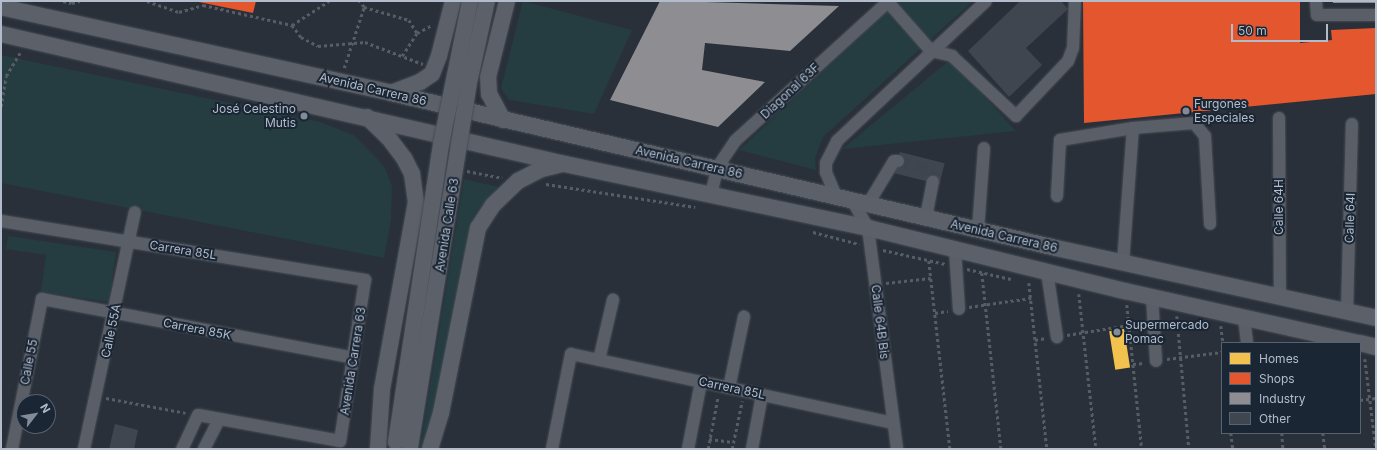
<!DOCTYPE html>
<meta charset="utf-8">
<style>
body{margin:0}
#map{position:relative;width:1377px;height:450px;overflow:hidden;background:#293039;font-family:Inter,sans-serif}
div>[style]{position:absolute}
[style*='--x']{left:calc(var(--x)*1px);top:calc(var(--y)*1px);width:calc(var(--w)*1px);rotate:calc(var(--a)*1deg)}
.green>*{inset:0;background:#253c40}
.homes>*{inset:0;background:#f2c14e;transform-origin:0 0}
.shops>*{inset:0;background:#e4572e}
.industry>*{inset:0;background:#8d8d92;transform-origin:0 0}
.building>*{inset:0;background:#40464f;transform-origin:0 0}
.minor-tunnel>*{height:12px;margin-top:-6px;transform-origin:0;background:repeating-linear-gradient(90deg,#3e454f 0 12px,transparent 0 18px)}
.path>*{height:2.5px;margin-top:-1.25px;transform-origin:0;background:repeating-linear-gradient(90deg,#575d64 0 3px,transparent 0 6px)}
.roads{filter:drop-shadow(0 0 1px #474c54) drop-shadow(0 0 1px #474c54)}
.minor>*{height:12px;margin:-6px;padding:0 6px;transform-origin:6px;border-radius:6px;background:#595e67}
.major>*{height:16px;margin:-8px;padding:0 8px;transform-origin:8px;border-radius:8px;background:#5c6169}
.bridges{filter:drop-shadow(0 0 1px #464c56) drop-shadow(0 0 1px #464c56)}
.major-bridge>*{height:16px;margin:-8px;padding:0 8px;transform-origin:8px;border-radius:8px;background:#5c6169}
.dots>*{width:11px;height:11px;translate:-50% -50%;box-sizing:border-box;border:2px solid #1b2635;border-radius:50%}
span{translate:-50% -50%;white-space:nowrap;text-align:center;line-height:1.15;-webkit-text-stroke:4px #1b2635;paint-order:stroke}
.street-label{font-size:12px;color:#b2bccb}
.poi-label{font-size:12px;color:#b2bccb}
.left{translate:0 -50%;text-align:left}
.right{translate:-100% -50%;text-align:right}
.frame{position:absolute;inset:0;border:2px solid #b2bccb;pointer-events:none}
.legend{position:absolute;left:1221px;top:342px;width:140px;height:92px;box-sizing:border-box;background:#1b2635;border:1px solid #576271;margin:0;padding:5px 7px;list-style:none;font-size:12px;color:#b2bccb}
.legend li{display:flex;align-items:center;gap:8px;height:20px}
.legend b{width:20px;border:1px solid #576271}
.north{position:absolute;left:16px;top:394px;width:40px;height:40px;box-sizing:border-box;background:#1b2635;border:1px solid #576271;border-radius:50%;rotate:59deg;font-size:11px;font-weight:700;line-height:16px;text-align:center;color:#b2bccb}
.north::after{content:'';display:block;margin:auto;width:14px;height:18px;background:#828b98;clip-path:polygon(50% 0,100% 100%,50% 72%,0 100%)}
.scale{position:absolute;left:1231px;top:24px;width:97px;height:18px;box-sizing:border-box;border:2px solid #b2bccb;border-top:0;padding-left:5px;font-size:12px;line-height:14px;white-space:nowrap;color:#b2bccb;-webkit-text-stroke:3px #1b2635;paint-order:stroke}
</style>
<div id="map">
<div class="green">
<div style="clip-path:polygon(523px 1px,632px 30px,594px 114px,509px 100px,501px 88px)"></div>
<div style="clip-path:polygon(897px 1px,973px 1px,823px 137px,815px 158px,816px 170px,739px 150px)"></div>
<div style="clip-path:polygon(1px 55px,320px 122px,354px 135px,384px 166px,392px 186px,391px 220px,384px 258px,1px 183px)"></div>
<div style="clip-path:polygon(951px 59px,1016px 131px,842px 149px)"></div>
<div style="clip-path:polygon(464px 179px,498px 187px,486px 202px,433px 417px,423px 449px,420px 449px)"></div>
<div style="clip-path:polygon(8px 236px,116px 252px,109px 302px,41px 292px,46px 255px,6px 249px)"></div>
</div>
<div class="homes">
<div style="left:1124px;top:329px;width:39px;height:15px;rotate:81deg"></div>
</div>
<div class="shops">
<div style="clip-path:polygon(194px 1px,256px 1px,253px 13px)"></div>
<div style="clip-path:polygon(1083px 1px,1300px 1px,1300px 43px,1332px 40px,1331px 30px,1376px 28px,1376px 94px,1084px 123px)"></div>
</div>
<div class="industry">
<div style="clip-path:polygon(660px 1px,671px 1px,839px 6px,790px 51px,705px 43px,702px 70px,765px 82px,718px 127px,610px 100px)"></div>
<div style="left:1333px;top:1px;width:43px;height:2px"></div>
</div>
<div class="building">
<div style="clip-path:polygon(1020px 1px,1061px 1px,1068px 9px,1026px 48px,1042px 65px,1009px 97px,968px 51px)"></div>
<div style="left:900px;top:152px;width:46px;height:22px;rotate:14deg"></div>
<div style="clip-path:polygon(115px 424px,138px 430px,134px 449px,109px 449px)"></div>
</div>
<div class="minor-tunnel">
<div style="--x:898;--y:161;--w:38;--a:15"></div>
<div style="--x:935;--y:171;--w:11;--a:100"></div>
</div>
<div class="path">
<div style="--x:63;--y:1;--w:9;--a:13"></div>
<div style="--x:72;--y:3;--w:8;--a:-14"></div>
<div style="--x:147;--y:1;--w:34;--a:19"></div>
<div style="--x:179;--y:12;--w:25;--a:-16"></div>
<div style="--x:203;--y:5;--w:91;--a:12.7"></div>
<div style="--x:292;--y:25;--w:44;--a:-33"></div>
<div style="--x:364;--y:7;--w:47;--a:16.1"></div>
<div style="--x:409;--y:20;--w:15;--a:58"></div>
<div style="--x:417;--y:33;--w:17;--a:-28"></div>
<div style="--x:292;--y:25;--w:15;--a:53"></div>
<div style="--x:301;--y:37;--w:19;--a:28"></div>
<div style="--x:318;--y:46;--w:47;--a:-4.9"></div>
<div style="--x:365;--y:42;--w:62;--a:20.8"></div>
<div style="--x:402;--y:56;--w:27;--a:-57"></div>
<div style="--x:344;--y:68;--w:64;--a:-71.8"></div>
<div style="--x:364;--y:7;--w:8;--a:-130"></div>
<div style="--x:1;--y:107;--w:31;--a:-81"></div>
<div style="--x:6;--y:76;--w:27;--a:-59"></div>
<div style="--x:467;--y:171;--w:36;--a:11"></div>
<div style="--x:546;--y:184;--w:151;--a:8.8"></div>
<div style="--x:813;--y:232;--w:48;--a:14.6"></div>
<div style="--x:883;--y:250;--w:64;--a:12.7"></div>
<div style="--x:929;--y:261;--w:189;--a:83.6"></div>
<div style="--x:967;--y:269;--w:45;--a:12.8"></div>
<div style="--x:982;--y:273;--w:177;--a:83.8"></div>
<div style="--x:886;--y:283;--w:45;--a:-6.3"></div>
<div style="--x:1029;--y:283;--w:167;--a:83.8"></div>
<div style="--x:1079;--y:294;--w:156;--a:83.7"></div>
<div style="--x:1127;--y:305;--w:145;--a:84.1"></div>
<div style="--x:969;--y:307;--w:63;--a:-8.3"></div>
<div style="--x:935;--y:313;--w:13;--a:-9"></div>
<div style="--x:1177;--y:316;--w:134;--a:84.8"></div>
<div style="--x:1221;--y:326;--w:17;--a:83"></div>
<div style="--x:1067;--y:335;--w:63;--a:-9.2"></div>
<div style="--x:1035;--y:340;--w:11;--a:-10"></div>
<div style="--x:1167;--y:359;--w:55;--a:-7.3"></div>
<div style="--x:1365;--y:359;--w:91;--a:83"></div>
<div style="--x:1133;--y:364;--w:11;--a:-5"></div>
<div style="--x:106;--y:398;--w:81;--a:10.6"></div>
<div style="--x:1360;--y:400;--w:16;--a:-7"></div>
<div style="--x:1231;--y:433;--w:16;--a:83"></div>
<div style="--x:1282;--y:433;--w:16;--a:86"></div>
<div style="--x:1323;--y:433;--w:16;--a:83"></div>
<div style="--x:709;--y:439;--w:24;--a:7"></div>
<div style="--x:708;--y:449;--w:54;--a:-79.3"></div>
<div style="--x:732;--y:449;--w:49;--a:-78.2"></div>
</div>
<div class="roads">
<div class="minor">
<div style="--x:1316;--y:1;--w:14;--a:86"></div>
<div style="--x:1317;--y:15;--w:59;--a:0"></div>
<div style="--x:888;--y:2;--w:65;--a:48.7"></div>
<div style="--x:931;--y:51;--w:22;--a:13"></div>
<div style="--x:952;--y:56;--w:88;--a:43.2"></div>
<div style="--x:1016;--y:116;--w:76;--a:-46.6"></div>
<div style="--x:1068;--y:61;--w:14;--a:-69"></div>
<div style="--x:1073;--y:48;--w:47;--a:-87.6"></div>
<div style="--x:1279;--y:118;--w:179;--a:89.7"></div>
<div style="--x:711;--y:195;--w:28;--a:-77"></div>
<div style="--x:717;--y:168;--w:32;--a:-56"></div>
<div style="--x:735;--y:141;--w:208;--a:-42.3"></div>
<div style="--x:836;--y:196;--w:26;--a:-113"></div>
<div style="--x:826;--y:172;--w:9;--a:-90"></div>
<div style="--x:826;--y:163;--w:25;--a:-63"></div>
<div style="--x:837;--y:141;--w:204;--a:-43.2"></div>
<div style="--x:1057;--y:196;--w:56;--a:-86.9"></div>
<div style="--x:1060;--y:140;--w:74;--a:-9.3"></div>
<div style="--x:1133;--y:128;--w:61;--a:-4.7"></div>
<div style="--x:1194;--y:123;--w:17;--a:50"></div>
<div style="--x:1205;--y:136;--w:88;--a:86.7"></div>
<div style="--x:852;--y:200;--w:32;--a:60"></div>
<div style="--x:868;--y:228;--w:223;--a:82.5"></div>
<div style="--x:868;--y:204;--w:50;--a:-58.8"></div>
<div style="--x:894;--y:161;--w:4;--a:0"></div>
<div style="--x:926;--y:217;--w:36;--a:-79"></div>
<div style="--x:1;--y:221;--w:369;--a:9.2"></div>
<div style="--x:365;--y:280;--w:163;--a:98.8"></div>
<div style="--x:340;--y:441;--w:144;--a:-169.6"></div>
<div style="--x:198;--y:415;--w:38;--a:115"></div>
<div style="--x:978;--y:230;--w:82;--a:-85.8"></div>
<div style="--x:955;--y:249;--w:60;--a:86.2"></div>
<div style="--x:1123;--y:263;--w:135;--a:-85.8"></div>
<div style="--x:1047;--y:272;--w:66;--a:81.3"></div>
<div style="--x:1152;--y:297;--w:64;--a:86.4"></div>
<div style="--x:1347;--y:312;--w:188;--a:-88.5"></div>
<div style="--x:1244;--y:318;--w:25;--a:83"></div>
<div style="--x:599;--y:360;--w:62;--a:-76.9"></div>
<div style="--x:729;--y:388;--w:73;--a:-78.1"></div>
<div style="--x:12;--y:449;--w:153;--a:-78.7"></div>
<div style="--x:42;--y:299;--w:317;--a:10.7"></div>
<div style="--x:84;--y:449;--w:242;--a:-77.9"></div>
<div style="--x:204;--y:449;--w:34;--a:-63"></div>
<div style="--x:552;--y:449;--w:97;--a:-78.7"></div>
<div style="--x:571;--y:354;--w:329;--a:12.1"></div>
<div style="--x:688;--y:449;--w:68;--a:-79"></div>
<div style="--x:752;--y:449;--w:55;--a:-79.5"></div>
</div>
<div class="major">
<div style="--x:1;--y:7;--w:399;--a:12.4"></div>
<div style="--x:391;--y:93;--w:683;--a:13.12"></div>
<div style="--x:1056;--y:248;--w:328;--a:12.3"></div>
<div style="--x:1;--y:34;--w:579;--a:12.98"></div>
<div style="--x:565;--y:164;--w:310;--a:11.9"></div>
<div style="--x:868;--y:228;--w:265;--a:13.8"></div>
<div style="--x:1125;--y:291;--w:239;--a:12.6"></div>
<div style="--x:391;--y:93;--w:31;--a:-21"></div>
<div style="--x:420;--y:82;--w:14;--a:-34"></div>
<div style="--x:432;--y:74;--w:19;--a:-69"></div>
<div style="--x:439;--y:56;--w:57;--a:-75.7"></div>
<div style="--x:367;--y:117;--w:29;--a:44"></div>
<div style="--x:388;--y:137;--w:26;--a:53"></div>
<div style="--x:404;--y:158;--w:18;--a:63"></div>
<div style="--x:412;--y:174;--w:28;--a:82"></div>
<div style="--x:416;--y:202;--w:190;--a:100.3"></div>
<div style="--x:382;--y:389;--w:60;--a:93.8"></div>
<div style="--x:503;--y:120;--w:30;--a:-118"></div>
<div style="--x:489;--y:94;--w:17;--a:-93"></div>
<div style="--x:488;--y:77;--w:78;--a:-76"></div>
<div style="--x:1360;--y:343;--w:16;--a:14"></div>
<div style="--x:430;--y:449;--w:38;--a:-73"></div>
<div style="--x:441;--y:413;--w:189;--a:-78.7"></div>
<div style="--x:478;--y:228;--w:27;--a:-57"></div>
<div style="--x:493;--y:205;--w:35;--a:-44"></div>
<div style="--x:518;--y:181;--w:27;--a:-27"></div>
<div style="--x:542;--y:169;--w:21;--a:-14"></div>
</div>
</div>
<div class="bridges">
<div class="major-bridge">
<div style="--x:396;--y:442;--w:301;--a:-81.4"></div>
<div style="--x:441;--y:144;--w:146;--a:-78.5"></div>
<div style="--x:410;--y:447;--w:374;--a:-80.8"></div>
<div style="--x:470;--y:78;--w:79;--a:-77.6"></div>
</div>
</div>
<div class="dots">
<div style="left:1186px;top:111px;background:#828b98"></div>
<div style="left:304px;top:116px;background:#828b98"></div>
<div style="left:1117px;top:332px;background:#828b98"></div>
</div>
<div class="street-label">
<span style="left:373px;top:89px;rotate:13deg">Avenida Carrera 86</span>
<span style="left:790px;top:91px;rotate:-43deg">Diagonal 63F</span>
<span style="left:689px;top:162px;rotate:13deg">Avenida Carrera 86</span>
<span style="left:1279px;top:207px;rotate:-90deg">Calle 64H</span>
<span style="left:1350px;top:218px;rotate:-88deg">Calle 64I</span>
<span style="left:447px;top:225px;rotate:-81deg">Avenida Calle 63</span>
<span style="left:1004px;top:236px;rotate:13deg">Avenida Carrera 86</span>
<span style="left:183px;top:250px;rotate:9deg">Carrera 85L</span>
<span style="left:880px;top:322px;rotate:83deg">Calle 64B Bis</span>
<span style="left:197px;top:329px;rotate:11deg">Carrera 85K</span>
<span style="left:111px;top:331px;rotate:-78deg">Calle 55A</span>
<span style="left:353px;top:361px;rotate:-81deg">Avenida Carrera 63</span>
<span style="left:29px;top:362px;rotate:-79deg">Calle 55</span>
<span style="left:732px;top:388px;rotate:12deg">Carrera 85L</span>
</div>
<div class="poi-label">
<span class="left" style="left:1194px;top:111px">Furgones<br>Especiales</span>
<span class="right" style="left:296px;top:116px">José Celestino<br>Mutis</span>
<span class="left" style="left:1125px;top:332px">Supermercado<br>Pomac</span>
</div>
<div class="frame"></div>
<ul class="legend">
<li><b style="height:11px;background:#f2c14e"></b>Homes</li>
<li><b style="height:11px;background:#e4572e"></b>Shops</li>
<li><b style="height:11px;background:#8d8d92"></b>Industry</li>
<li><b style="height:11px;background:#40464f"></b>Other</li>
</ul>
<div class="north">N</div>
<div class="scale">50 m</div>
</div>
